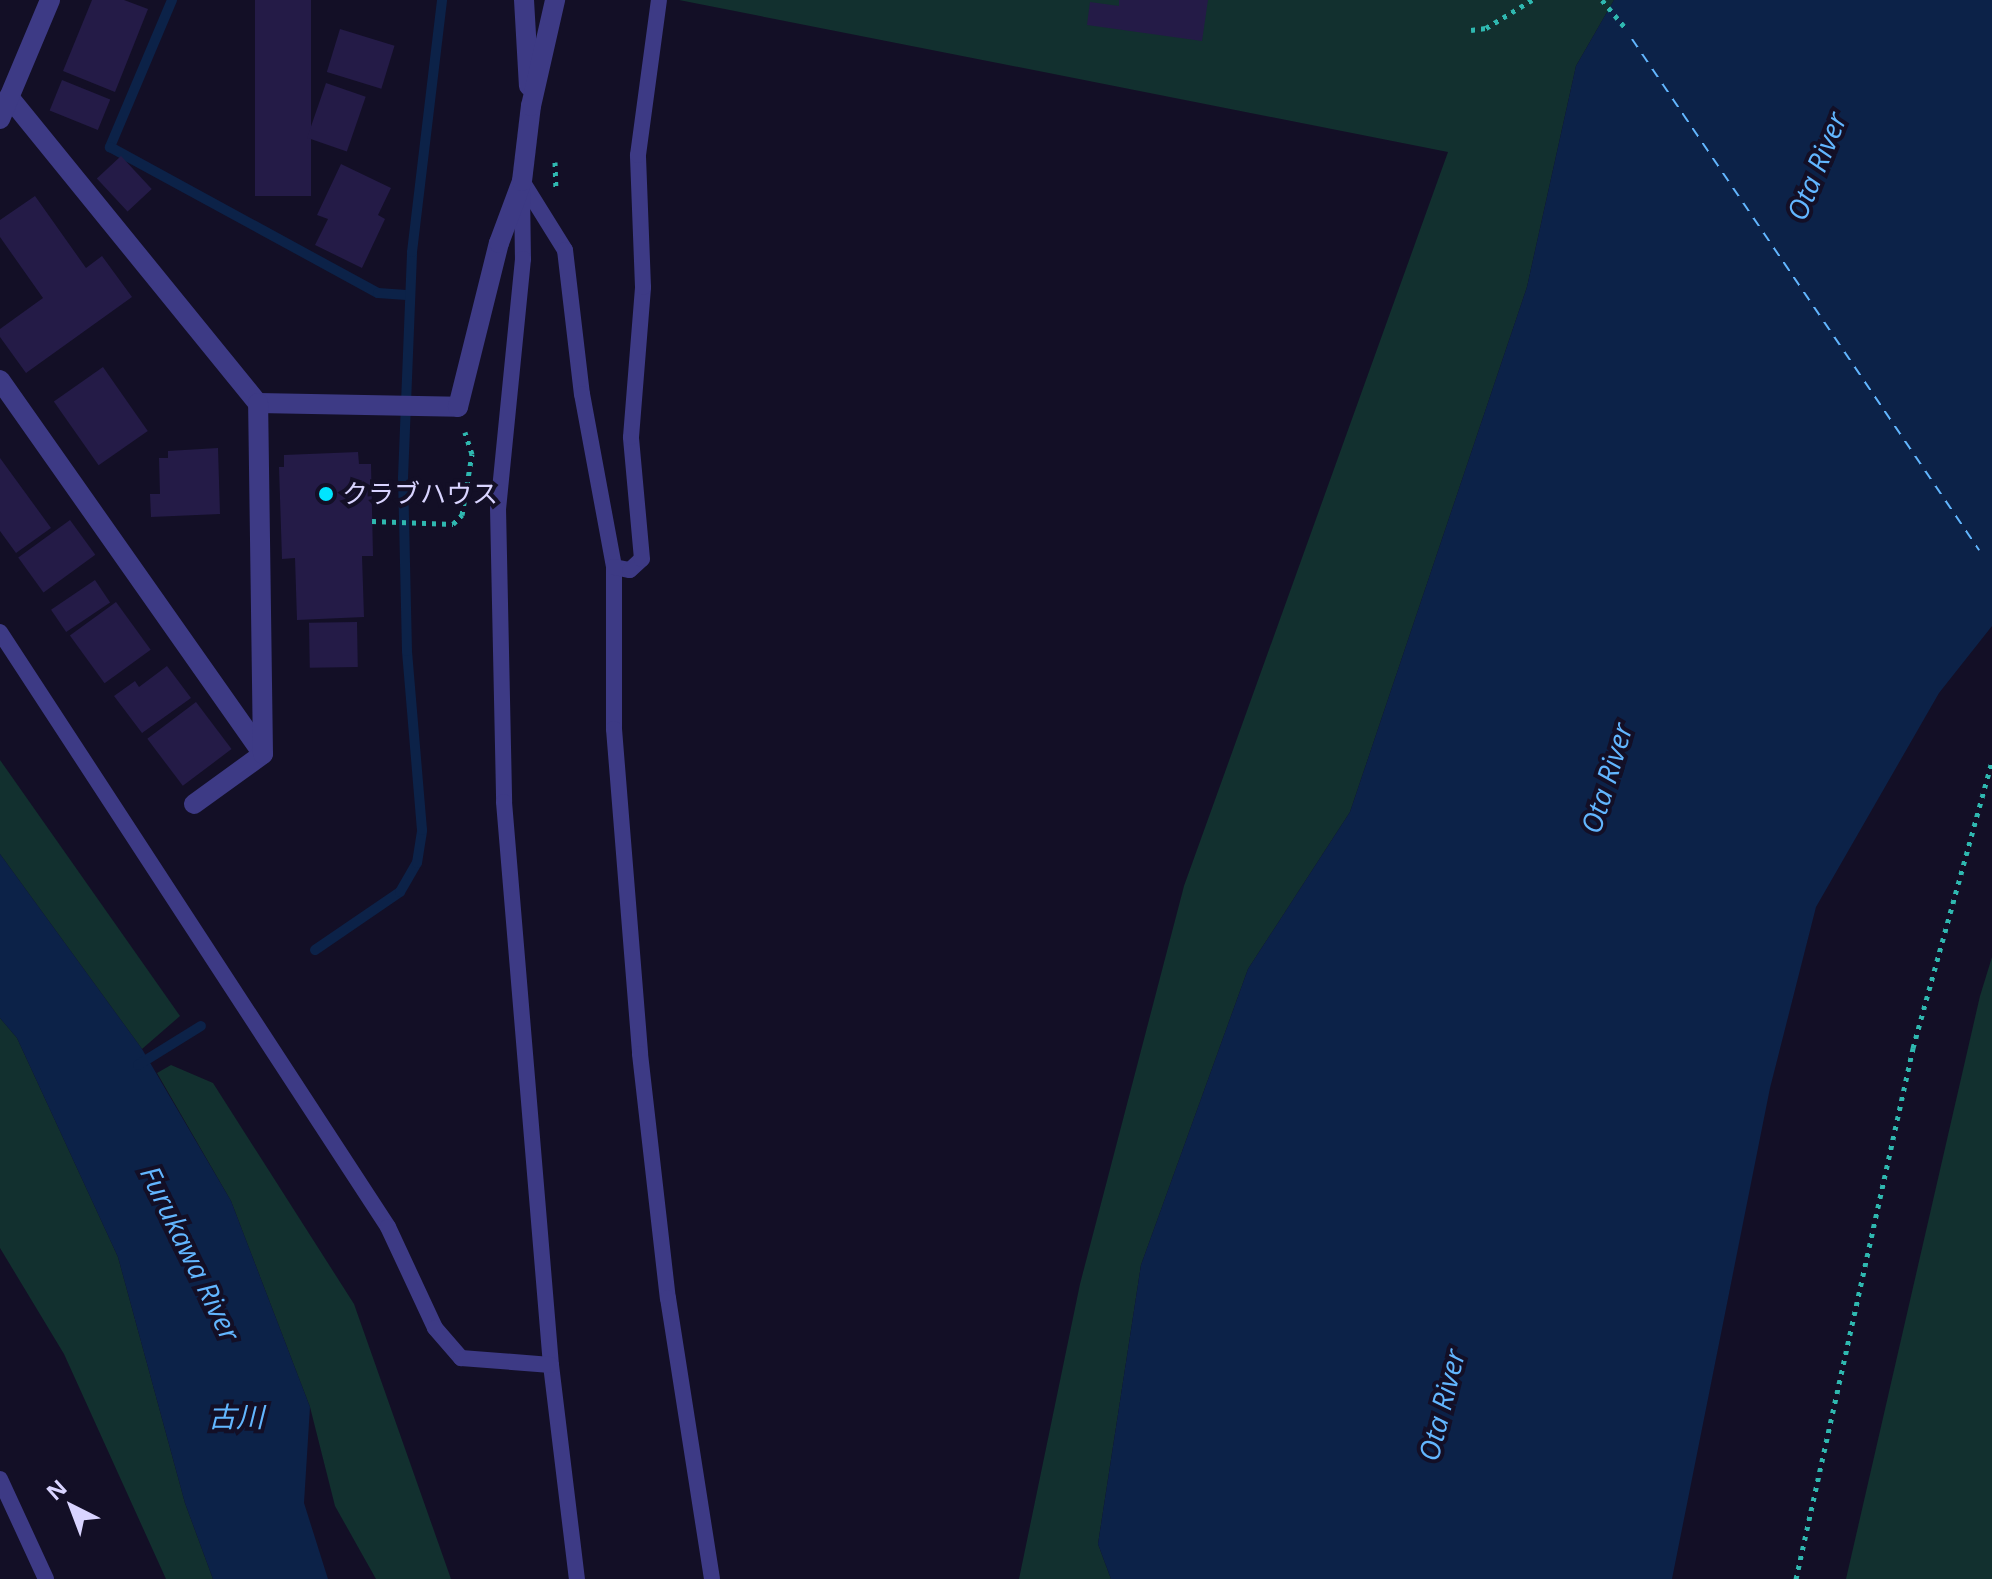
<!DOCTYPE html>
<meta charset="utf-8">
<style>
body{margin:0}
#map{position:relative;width:1992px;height:1579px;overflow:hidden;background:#130f26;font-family:"Open Sans","Noto Sans JP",sans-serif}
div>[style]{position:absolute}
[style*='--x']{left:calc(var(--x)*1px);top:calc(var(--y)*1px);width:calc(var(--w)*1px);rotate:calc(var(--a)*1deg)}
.green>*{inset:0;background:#12302f}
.water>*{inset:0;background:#0c2248}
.stream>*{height:10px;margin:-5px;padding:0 5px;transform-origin:5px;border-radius:5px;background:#0c2248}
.ferry>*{height:2px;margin-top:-1px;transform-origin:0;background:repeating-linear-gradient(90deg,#62b6ff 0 10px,transparent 0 18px)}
.building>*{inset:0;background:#241b47;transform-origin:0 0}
.path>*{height:5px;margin-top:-2.5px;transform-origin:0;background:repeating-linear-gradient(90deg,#2fb8b0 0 4px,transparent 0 10px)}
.service>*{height:16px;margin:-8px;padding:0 8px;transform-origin:8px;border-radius:8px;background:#3d3a85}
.minor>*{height:20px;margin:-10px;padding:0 10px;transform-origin:10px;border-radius:10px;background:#3d3a85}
.dots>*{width:22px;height:22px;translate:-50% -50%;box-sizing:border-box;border:4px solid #130f26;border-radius:50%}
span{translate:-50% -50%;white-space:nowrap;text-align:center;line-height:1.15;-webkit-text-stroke:8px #130f26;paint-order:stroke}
.poi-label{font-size:26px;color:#d9d4ff}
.left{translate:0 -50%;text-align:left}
.water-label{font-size:28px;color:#62b6ff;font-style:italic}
.north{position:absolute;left:32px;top:1467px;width:80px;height:80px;-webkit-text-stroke:6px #130f26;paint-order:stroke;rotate:318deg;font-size:22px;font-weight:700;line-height:32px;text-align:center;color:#d9d4ff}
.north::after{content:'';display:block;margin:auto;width:28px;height:36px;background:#d9d4ff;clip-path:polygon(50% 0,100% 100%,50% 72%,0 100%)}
</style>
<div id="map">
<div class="green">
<div style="clip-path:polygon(679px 0,1614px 0,1576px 66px,1527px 287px,1350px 812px,1248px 969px,1141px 1265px,1098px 1544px,1111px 1579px,1019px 1579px,1080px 1284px,1184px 886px,1448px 152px)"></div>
<div style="clip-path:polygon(0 760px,180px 1016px,142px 1049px,0 854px)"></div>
<div style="clip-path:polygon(1992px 957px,1992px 1579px,1846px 1579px,1980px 996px)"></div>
<div style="clip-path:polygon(0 1018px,17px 1038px,118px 1257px,185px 1503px,213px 1579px,166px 1579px,64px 1354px,0 1248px)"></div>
<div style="clip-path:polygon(171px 1065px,213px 1083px,354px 1304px,451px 1579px,376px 1579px,335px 1506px,310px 1407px,231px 1201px,157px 1073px)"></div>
</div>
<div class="water">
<div style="clip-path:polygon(1614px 0,1992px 0,1992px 626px,1939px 693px,1816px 907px,1770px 1088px,1672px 1579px,1111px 1579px,1098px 1544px,1141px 1265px,1248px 969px,1350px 812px,1527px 287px,1576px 66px)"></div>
<div style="clip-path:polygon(0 854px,142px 1049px,231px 1201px,310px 1407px,304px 1503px,328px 1579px,213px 1579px,185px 1503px,118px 1257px,17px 1038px,0 1018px)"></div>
</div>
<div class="stream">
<div style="--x:172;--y:0;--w:160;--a:112.9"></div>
<div style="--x:110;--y:147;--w:305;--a:28.6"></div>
<div style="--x:378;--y:293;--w:32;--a:4"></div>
<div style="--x:315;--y:950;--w:103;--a:-34.3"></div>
<div style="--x:400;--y:892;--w:34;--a:-60"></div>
<div style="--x:417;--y:863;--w:33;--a:-81"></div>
<div style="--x:422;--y:830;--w:180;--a:-94.8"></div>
<div style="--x:407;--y:651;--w:173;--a:-91.3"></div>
<div style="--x:403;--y:478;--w:226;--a:-87.7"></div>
<div style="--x:412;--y:252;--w:254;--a:-83.2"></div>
<div style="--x:138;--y:1065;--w:74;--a:-31.8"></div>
</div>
<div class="ferry">
<div style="--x:1632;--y:39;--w:618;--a:55.82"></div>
</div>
<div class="building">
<div style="clip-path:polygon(92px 0,124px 0,148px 9px,115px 92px,63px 71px)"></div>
<div style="left:255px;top:0;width:56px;height:196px"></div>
<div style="clip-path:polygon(1119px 0,1208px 0,1202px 41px,1087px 25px,1090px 2px,1119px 6px)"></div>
<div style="left:340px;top:29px;width:57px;height:45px;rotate:17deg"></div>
<div style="left:62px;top:80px;width:52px;height:33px;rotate:22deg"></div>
<div style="left:326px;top:83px;width:42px;height:58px;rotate:19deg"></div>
<div style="left:121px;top:156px;width:45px;height:33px;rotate:47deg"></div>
<div style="clip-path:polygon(341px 164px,391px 188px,378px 215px,385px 219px,362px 268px,315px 245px,328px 219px,317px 215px)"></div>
<div style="clip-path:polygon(35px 196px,86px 268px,102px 256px,132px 297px,26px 373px,0 337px,0 329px,43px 298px,0 237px,0 220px)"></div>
<div style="left:103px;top:367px;width:78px;height:60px;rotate:55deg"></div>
<div style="clip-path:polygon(218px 448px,220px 514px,151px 517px,150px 494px,160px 494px,159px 458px,168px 458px,168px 451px)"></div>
<div style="clip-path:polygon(358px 452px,359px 464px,371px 464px,373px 556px,362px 556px,364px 617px,297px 620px,295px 558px,282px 559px,279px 467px,284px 467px,284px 455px)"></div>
<div style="clip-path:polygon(0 458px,51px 528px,16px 553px,0 531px)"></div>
<div style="left:70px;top:520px;width:43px;height:64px;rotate:54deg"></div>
<div style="left:95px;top:580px;width:27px;height:53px;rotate:56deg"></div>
<div style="left:116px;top:602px;width:59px;height:57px;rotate:54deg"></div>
<div style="left:357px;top:622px;width:45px;height:48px;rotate:89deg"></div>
<div style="clip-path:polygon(167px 666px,191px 698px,142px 733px,114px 696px,135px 681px,139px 687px)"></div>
<div style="left:196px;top:702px;width:59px;height:61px;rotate:53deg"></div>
</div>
<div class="path">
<div style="--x:1602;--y:0;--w:35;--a:50"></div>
<div style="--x:1471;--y:30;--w:15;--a:-8"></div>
<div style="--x:1486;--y:28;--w:54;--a:-31.3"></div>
<div style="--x:555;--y:162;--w:25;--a:88"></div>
<div style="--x:372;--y:521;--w:81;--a:2.1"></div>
<div style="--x:453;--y:524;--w:13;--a:-45"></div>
<div style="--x:462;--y:515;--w:62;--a:-80.7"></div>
<div style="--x:472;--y:454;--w:23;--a:-108"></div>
<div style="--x:1796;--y:1579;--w:544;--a:-77.57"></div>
<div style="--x:1913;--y:1048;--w:297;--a:-74.6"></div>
</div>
<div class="service">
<div style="--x:522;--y:181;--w:81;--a:58.1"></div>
<div style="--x:565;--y:250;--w:145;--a:83.3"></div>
<div style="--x:582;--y:394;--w:176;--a:79.5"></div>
<div style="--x:614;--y:567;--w:162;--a:90"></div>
<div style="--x:614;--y:729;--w:326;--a:85.4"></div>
<div style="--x:640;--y:1054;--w:246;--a:83.5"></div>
<div style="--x:668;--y:1298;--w:284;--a:81.1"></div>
<div style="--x:522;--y:190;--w:69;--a:89.2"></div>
<div style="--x:523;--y:259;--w:250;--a:95.7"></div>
<div style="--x:498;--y:508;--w:294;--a:88.8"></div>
<div style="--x:504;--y:802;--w:565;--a:85.23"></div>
<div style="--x:551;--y:1365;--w:216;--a:83.1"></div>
<div style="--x:614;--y:567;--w:16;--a:11"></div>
<div style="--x:630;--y:570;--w:16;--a:-43"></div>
<div style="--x:642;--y:559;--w:122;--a:-95.2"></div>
<div style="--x:631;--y:437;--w:150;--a:-85.4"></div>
<div style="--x:643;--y:287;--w:132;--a:-92.2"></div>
<div style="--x:638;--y:155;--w:156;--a:-82.3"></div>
<div style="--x:0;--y:632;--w:710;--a:56.89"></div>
<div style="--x:388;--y:1227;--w:111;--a:65"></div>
<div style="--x:435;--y:1328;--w:40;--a:49"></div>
<div style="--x:461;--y:1358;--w:90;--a:4.4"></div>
<div style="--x:0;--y:1479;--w:110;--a:65.3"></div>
</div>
<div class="minor">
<div style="--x:524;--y:0;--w:86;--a:86.7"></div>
<div style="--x:9;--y:97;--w:395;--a:50.9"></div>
<div style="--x:258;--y:403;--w:200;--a:1.1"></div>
<div style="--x:458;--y:407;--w:169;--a:-76"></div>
<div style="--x:499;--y:243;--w:66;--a:-69.6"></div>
<div style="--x:522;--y:181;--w:76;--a:-83.2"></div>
<div style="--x:531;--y:106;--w:109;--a:-77.2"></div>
<div style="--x:0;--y:119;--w:129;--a:-67.2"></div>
<div style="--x:0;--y:380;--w:457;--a:54.9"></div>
<div style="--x:194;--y:804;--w:85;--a:-35.9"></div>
<div style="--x:263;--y:754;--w:351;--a:-90.8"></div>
</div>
<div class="dots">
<div style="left:326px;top:494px;background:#00e5ff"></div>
</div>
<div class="poi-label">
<span class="left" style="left:342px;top:494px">クラブハウス</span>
</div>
<div class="water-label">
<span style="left:1816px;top:166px;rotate:-68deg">Ota River</span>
<span style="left:1606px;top:778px;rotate:-73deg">Ota River</span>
<span style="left:191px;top:1253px;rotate:64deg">Furukawa River</span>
<span style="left:1441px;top:1405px;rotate:-76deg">Ota River</span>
<span style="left:236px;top:1416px">古川</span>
</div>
<div class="north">N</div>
</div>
